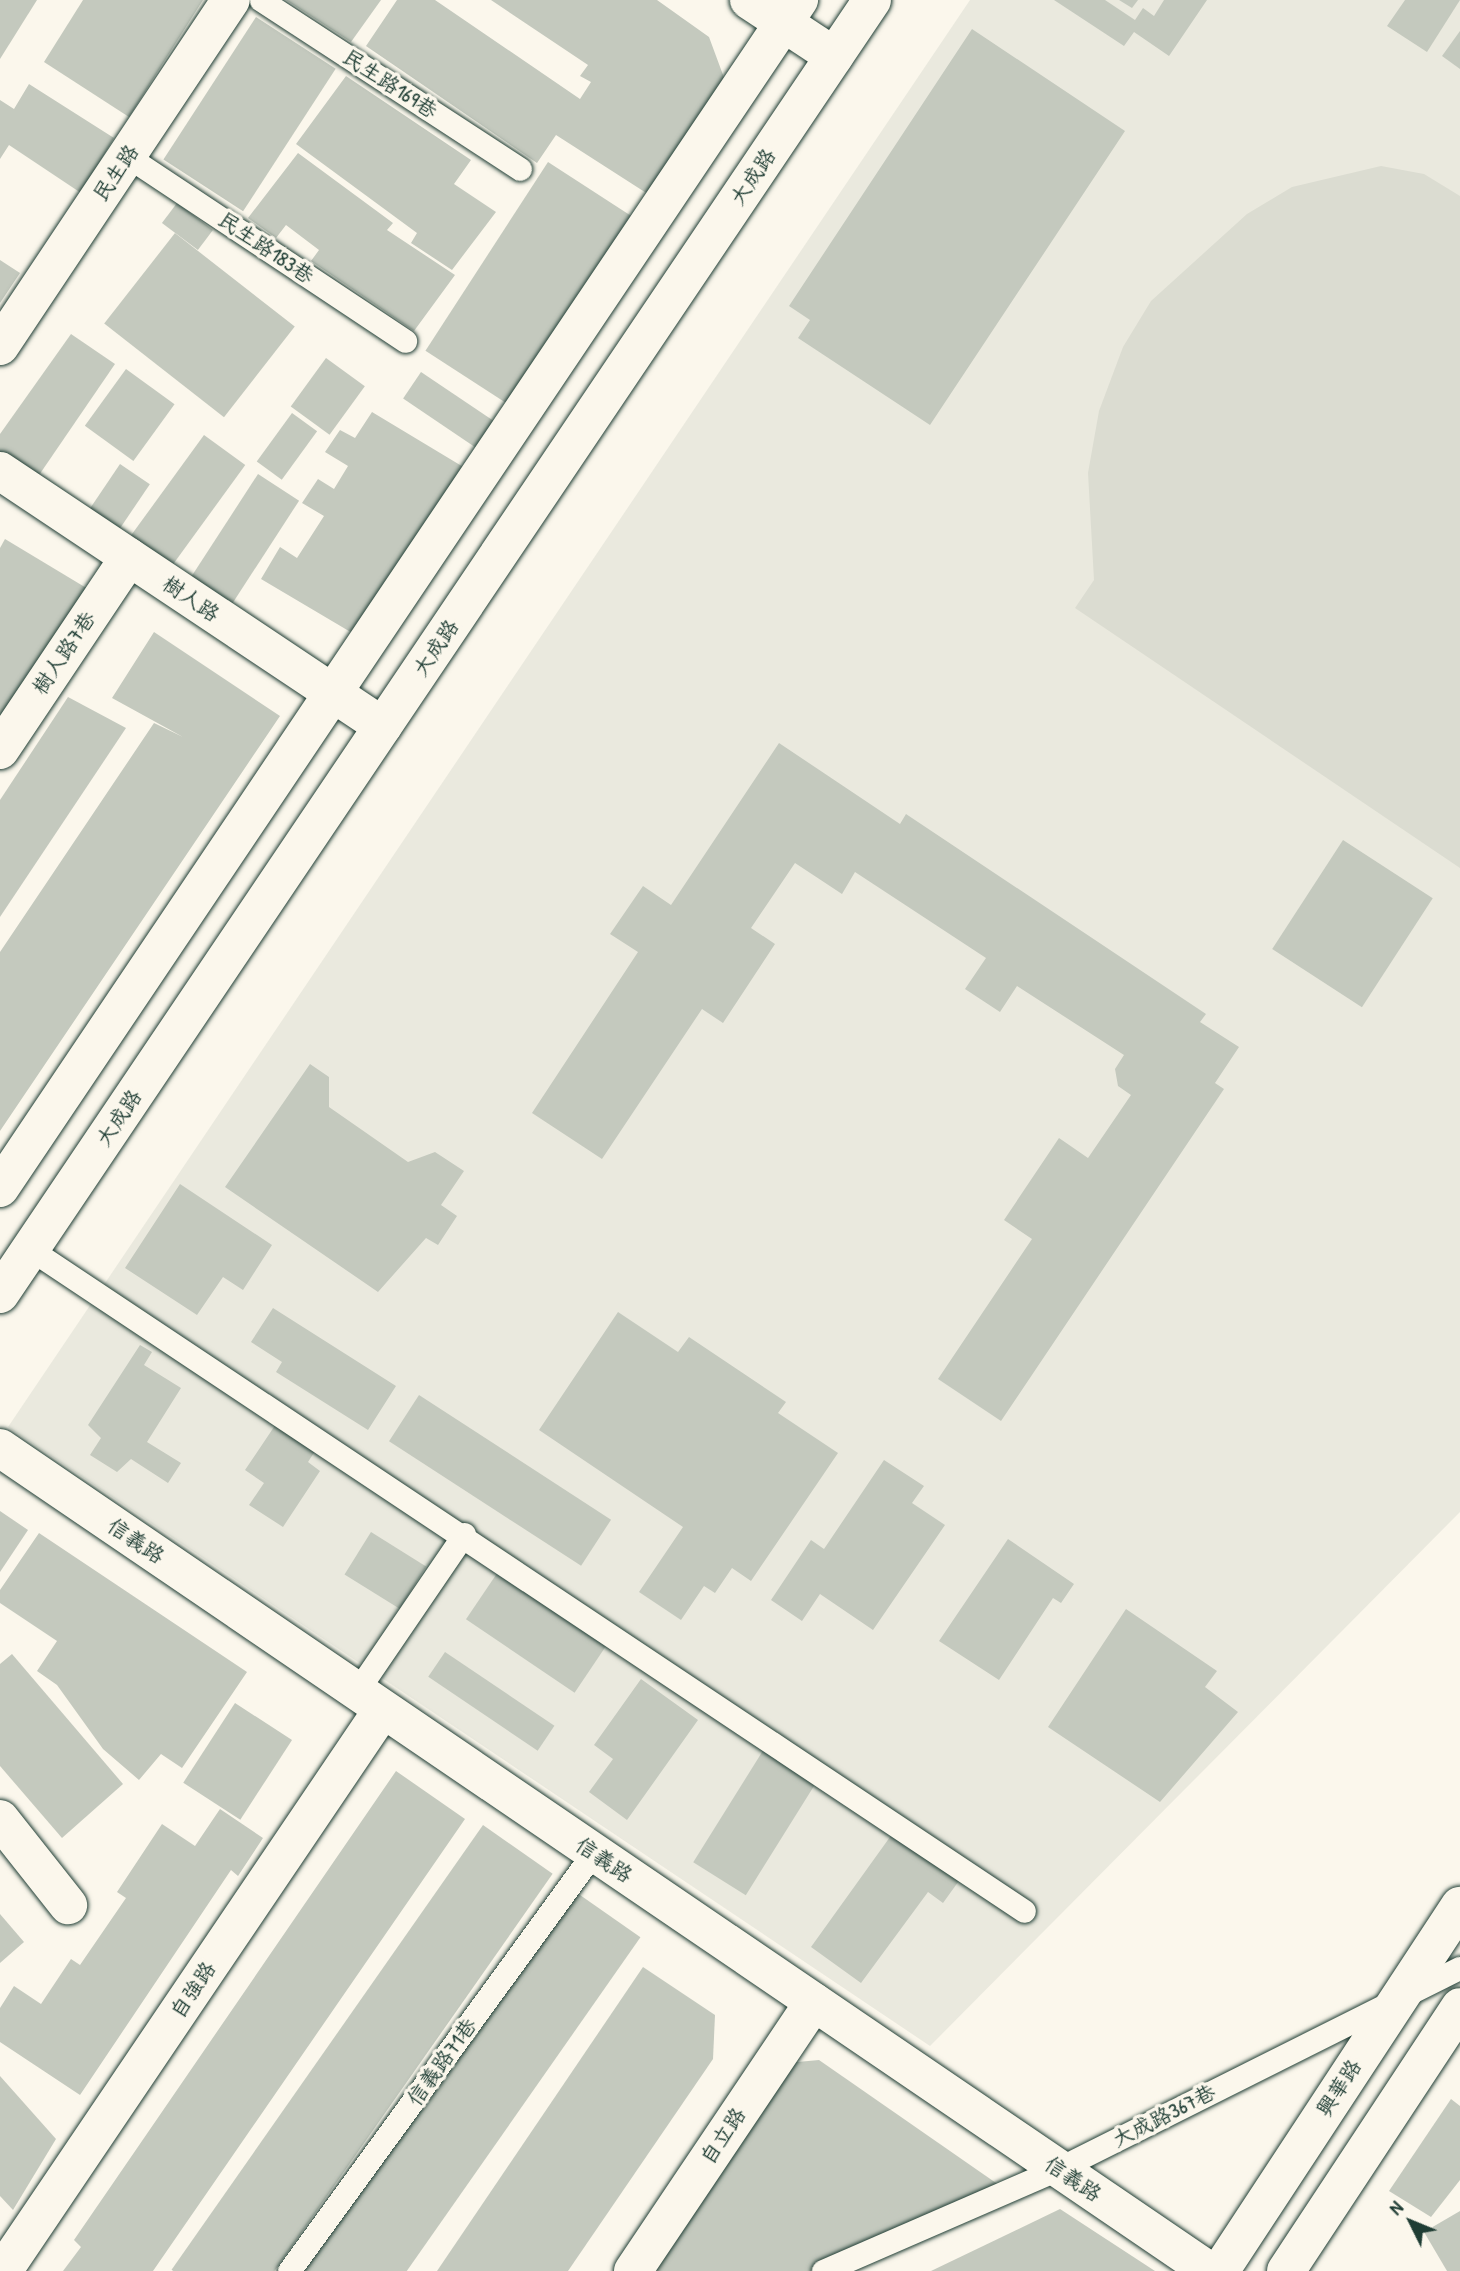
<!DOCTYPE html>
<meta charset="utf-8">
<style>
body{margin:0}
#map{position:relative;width:1460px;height:2271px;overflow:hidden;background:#fbf7ec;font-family:"Patrick Hand","LXGW WenKai TC",sans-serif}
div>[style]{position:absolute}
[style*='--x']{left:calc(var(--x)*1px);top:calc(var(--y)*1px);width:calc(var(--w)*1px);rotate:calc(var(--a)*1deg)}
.built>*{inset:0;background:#eae9de}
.green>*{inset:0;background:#dbdcd1}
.building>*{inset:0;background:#c4c9be;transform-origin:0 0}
.roads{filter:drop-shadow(0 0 2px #1f3d34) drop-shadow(0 0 2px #1f3d34)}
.lane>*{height:23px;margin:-11.5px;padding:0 11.5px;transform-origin:11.5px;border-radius:11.5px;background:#fbf7ec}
.street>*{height:38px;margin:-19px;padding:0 19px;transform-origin:19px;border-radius:19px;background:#fbf7ec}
.secondary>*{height:38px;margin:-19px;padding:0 19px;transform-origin:19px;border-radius:19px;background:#fbf7ec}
span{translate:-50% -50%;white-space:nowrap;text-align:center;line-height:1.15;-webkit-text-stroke:7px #fbf7ec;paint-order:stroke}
.street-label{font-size:21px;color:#1f3d34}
.north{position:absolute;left:1376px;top:2187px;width:70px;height:70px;-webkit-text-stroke:5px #fbf7ec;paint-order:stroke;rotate:313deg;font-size:19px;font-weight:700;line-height:28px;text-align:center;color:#1f3d34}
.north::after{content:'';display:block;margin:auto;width:24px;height:32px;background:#1f3d34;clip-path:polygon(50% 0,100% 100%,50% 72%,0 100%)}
</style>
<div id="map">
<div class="built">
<div style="clip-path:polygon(970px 0,1460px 0,1460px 1512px,930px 2046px,8px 1427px)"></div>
</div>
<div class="green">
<div style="clip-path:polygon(1381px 166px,1424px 174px,1460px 196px,1460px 868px,1075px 608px,1094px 580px,1088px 473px,1099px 411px,1123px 347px,1151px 301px,1247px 214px,1292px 187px)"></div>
</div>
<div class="building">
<div style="clip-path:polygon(0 0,37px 0,0 59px)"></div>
<div style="clip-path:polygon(83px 0,203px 0,129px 117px,44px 62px)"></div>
<div style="clip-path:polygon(286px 0,381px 0,351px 42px)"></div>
<div style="clip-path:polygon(397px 0,435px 0,580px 99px,591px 82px,580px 76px,588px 65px,491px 0,657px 0,709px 37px,726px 83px,651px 196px,556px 135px,537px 163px,366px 46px)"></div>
<div style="clip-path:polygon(1054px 0,1105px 0,1135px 20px,1143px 8px,1154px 16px,1164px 0,1207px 0,1169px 56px,1134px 32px,1124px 46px)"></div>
<div style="clip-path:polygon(1119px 0,1138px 0,1132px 8px)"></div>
<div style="clip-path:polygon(1405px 0,1460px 0,1427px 52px,1387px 26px)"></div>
<div style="left:256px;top:17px;width:95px;height:170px;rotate:33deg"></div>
<div style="clip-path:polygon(972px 29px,1125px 131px,930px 425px,798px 338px,810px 320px,789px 306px)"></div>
<div style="clip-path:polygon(1460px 31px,1460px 69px,1442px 56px)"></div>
<div style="clip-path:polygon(346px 76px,471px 160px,454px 184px,496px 212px,452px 270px,411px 243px,417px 233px,296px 144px)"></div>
<div style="clip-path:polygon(29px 84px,114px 138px,81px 193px,9px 145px,0 159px,0 100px,14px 109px)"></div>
<div style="clip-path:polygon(298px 153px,393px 223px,387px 230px,455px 275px,414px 331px,311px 261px,319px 250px,286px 225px,276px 238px,248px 218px)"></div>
<div style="left:548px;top:162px;width:103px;height:225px;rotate:33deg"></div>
<div style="left:177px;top:203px;width:45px;height:25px;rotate:37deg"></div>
<div style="left:175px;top:233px;width:152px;height:115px;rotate:38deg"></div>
<div style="clip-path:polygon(0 260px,20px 273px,0 303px)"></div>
<div style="clip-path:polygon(71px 334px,115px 364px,35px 481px,0 458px,0 434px)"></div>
<div style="left:326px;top:358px;width:48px;height:60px;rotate:36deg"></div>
<div style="left:126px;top:369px;width:60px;height:70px;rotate:36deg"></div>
<div style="left:421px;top:372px;width:95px;height:32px;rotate:34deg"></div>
<div style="clip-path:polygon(372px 412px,470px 471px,359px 637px,261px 579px,280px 547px,297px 558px,324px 516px,302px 503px,318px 479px,334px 489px,348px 466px,325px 452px,340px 430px,355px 438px)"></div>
<div style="left:292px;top:413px;width:31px;height:60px;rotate:36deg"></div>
<div style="left:204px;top:435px;width:51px;height:133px;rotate:36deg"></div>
<div style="left:120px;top:464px;width:36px;height:62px;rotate:34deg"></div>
<div style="left:258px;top:474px;width:49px;height:130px;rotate:33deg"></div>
<div style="clip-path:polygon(5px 539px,103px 598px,0 721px,0 548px)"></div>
<div style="clip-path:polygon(154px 632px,280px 716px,0 1131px,0 952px,154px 723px,183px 737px,112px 698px)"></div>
<div style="clip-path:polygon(68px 697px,126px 728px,0 917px,0 800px)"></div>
<div style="clip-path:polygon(779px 743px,900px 824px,906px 814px,1206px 1014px,1200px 1022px,1239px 1047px,1215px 1083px,1224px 1089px,1001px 1421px,938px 1379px,1032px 1239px,1004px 1220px,1059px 1138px,1088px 1158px,1131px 1095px,1118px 1086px,1115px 1069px,1124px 1055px,1017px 986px,1000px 1012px,965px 989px,986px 958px,855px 872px,842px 894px,795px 863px,751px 928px,775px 944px,723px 1023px,702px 1009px,602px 1159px,532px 1113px,638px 952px,610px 934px,643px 886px,671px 905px)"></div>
<div style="left:1343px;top:840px;width:107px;height:130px;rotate:33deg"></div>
<div style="clip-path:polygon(310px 1064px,329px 1077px,329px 1107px,408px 1162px,435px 1152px,464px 1171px,441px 1205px,457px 1216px,438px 1245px,426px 1238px,378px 1292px,225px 1187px)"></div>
<div style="clip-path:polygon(180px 1184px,272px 1245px,243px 1290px,223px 1277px,197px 1315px,125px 1268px)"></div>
<div style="clip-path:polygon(273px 1308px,396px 1386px,368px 1430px,276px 1372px,282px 1362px,251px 1342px)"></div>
<div style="clip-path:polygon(618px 1312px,678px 1352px,689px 1337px,786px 1402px,778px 1413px,838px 1453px,751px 1581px,732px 1568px,715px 1593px,704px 1586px,681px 1620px,639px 1592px,683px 1527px,539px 1430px)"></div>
<div style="clip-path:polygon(140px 1345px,152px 1352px,144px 1365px,181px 1388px,147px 1442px,181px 1463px,168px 1483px,131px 1459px,117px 1472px,90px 1455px,101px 1438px,88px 1425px)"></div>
<div style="left:419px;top:1395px;width:229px;height:55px;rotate:33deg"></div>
<div style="clip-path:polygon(280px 1418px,319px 1445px,308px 1462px,320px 1471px,283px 1527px,249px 1505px,264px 1483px,245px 1470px)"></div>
<div style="clip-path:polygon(884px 1460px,924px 1486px,912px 1503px,945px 1525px,873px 1630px,820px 1594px,802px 1621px,771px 1600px,811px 1540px,824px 1549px)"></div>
<div style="clip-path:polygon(0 1511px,28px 1530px,0 1572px)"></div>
<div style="left:371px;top:1532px;width:65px;height:50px;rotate:32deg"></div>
<div style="clip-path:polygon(39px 1533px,247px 1672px,182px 1768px,161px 1754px,139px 1780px,103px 1749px,57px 1685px,37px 1671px,57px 1641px,0 1603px,0 1590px)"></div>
<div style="clip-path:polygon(1008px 1539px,1074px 1584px,1061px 1603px,1053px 1598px,999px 1680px,939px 1641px)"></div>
<div style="left:504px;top:1563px;width:131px;height:68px;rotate:34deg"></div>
<div style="clip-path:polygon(1126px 1609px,1217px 1671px,1205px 1687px,1238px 1712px,1160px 1802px,1048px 1727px)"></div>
<div style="left:445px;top:1652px;width:132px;height:30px;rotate:34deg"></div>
<div style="clip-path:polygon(12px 1654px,123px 1784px,62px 1838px,0 1766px,0 1664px)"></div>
<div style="clip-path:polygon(641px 1679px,698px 1720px,627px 1820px,589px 1792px,613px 1759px,594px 1745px)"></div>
<div style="left:235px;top:1703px;width:68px;height:95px;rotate:33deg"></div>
<div style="left:769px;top:1741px;width:62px;height:143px;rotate:32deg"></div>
<div style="clip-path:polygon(396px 1771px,465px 1819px,153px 2271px,63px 2271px,81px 2247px,74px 2240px)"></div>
<div style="clip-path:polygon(220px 1809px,263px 1838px,238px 1876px,231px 1870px,80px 2095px,0 2042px,0 2008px,14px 1986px,41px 2004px,71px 1959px,80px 1965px,126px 1898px,117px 1892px,162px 1824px,195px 1846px)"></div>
<div style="left:483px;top:1825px;width:85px;height:543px;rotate:35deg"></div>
<div style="clip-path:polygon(895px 1830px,961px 1878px,943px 1903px,928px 1892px,861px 1983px,811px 1947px)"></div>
<div style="left:570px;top:1888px;width:86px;height:465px;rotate:35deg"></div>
<div style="clip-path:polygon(0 1914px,24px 1942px,0 1963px)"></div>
<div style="clip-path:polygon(643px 1967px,715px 2015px,713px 2059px,568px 2271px,437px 2271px)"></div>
<div style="clip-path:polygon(819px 2060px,1009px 2192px,822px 2271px,658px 2271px,652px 2266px,787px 2063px)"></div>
<div style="clip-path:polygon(0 2076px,56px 2139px,13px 2210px,0 2196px)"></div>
<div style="clip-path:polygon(1451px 2099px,1460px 2106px,1460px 2180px,1431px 2217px,1389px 2191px)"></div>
<div style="clip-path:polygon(1060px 2209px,1155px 2271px,931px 2271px)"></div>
<div style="clip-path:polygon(1460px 2211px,1460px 2271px,1447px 2271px,1424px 2232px)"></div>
</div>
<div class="roads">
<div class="lane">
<div style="--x:261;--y:0;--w:309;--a:33.1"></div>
<div style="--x:127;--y:156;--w:334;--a:33.6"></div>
<div style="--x:30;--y:1249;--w:1194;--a:33.66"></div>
<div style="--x:357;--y:1691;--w:190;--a:-55.7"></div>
<div style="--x:289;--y:2271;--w:518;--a:-53.95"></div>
<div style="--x:823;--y:2271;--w:256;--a:-23.5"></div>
<div style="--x:1058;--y:2169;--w:449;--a:-26.6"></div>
</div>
<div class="street">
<div style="--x:749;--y:0;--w:102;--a:33.4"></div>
<div style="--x:0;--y:346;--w:416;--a:-56.3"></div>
<div style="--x:0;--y:471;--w:460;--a:33.7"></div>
<div style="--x:0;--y:750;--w:232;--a:-56.2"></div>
<div style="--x:0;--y:1448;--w:1463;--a:34.24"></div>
<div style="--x:0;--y:1819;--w:110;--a:51.7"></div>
<div style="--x:3;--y:2271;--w:678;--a:-55.94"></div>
<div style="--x:633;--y:2271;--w:324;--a:-56.1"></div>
</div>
<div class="secondary">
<div style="--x:0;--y:1188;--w:1432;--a:-56.08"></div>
<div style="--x:0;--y:1294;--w:1560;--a:-56.02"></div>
<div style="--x:1220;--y:2271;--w:437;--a:-56.7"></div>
<div style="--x:1286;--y:2271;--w:316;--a:-56.6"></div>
</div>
</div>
<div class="street-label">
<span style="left:390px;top:84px;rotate:33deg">民生路169巷</span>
<span style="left:116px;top:173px;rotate:-56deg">民生路</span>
<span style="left:753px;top:177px;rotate:-56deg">大成路</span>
<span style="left:266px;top:248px;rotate:34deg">民生路183巷</span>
<span style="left:191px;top:599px;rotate:34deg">樹人路</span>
<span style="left:436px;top:648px;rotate:-56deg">大成路</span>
<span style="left:64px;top:653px;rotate:-56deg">樹人路7巷</span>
<span style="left:119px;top:1118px;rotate:-56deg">大成路</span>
<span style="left:136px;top:1541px;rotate:34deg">信義路</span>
<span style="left:604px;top:1860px;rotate:34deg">信義路</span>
<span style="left:193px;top:1990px;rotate:-56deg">自強路</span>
<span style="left:442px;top:2062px;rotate:-54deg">信義路71巷</span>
<span style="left:1339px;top:2088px;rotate:-57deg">興華路</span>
<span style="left:1164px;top:2116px;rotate:-27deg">大成路367巷</span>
<span style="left:723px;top:2136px;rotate:-56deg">自立路</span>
<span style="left:1073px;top:2179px;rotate:34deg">信義路</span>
</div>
<div class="north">N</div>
</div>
